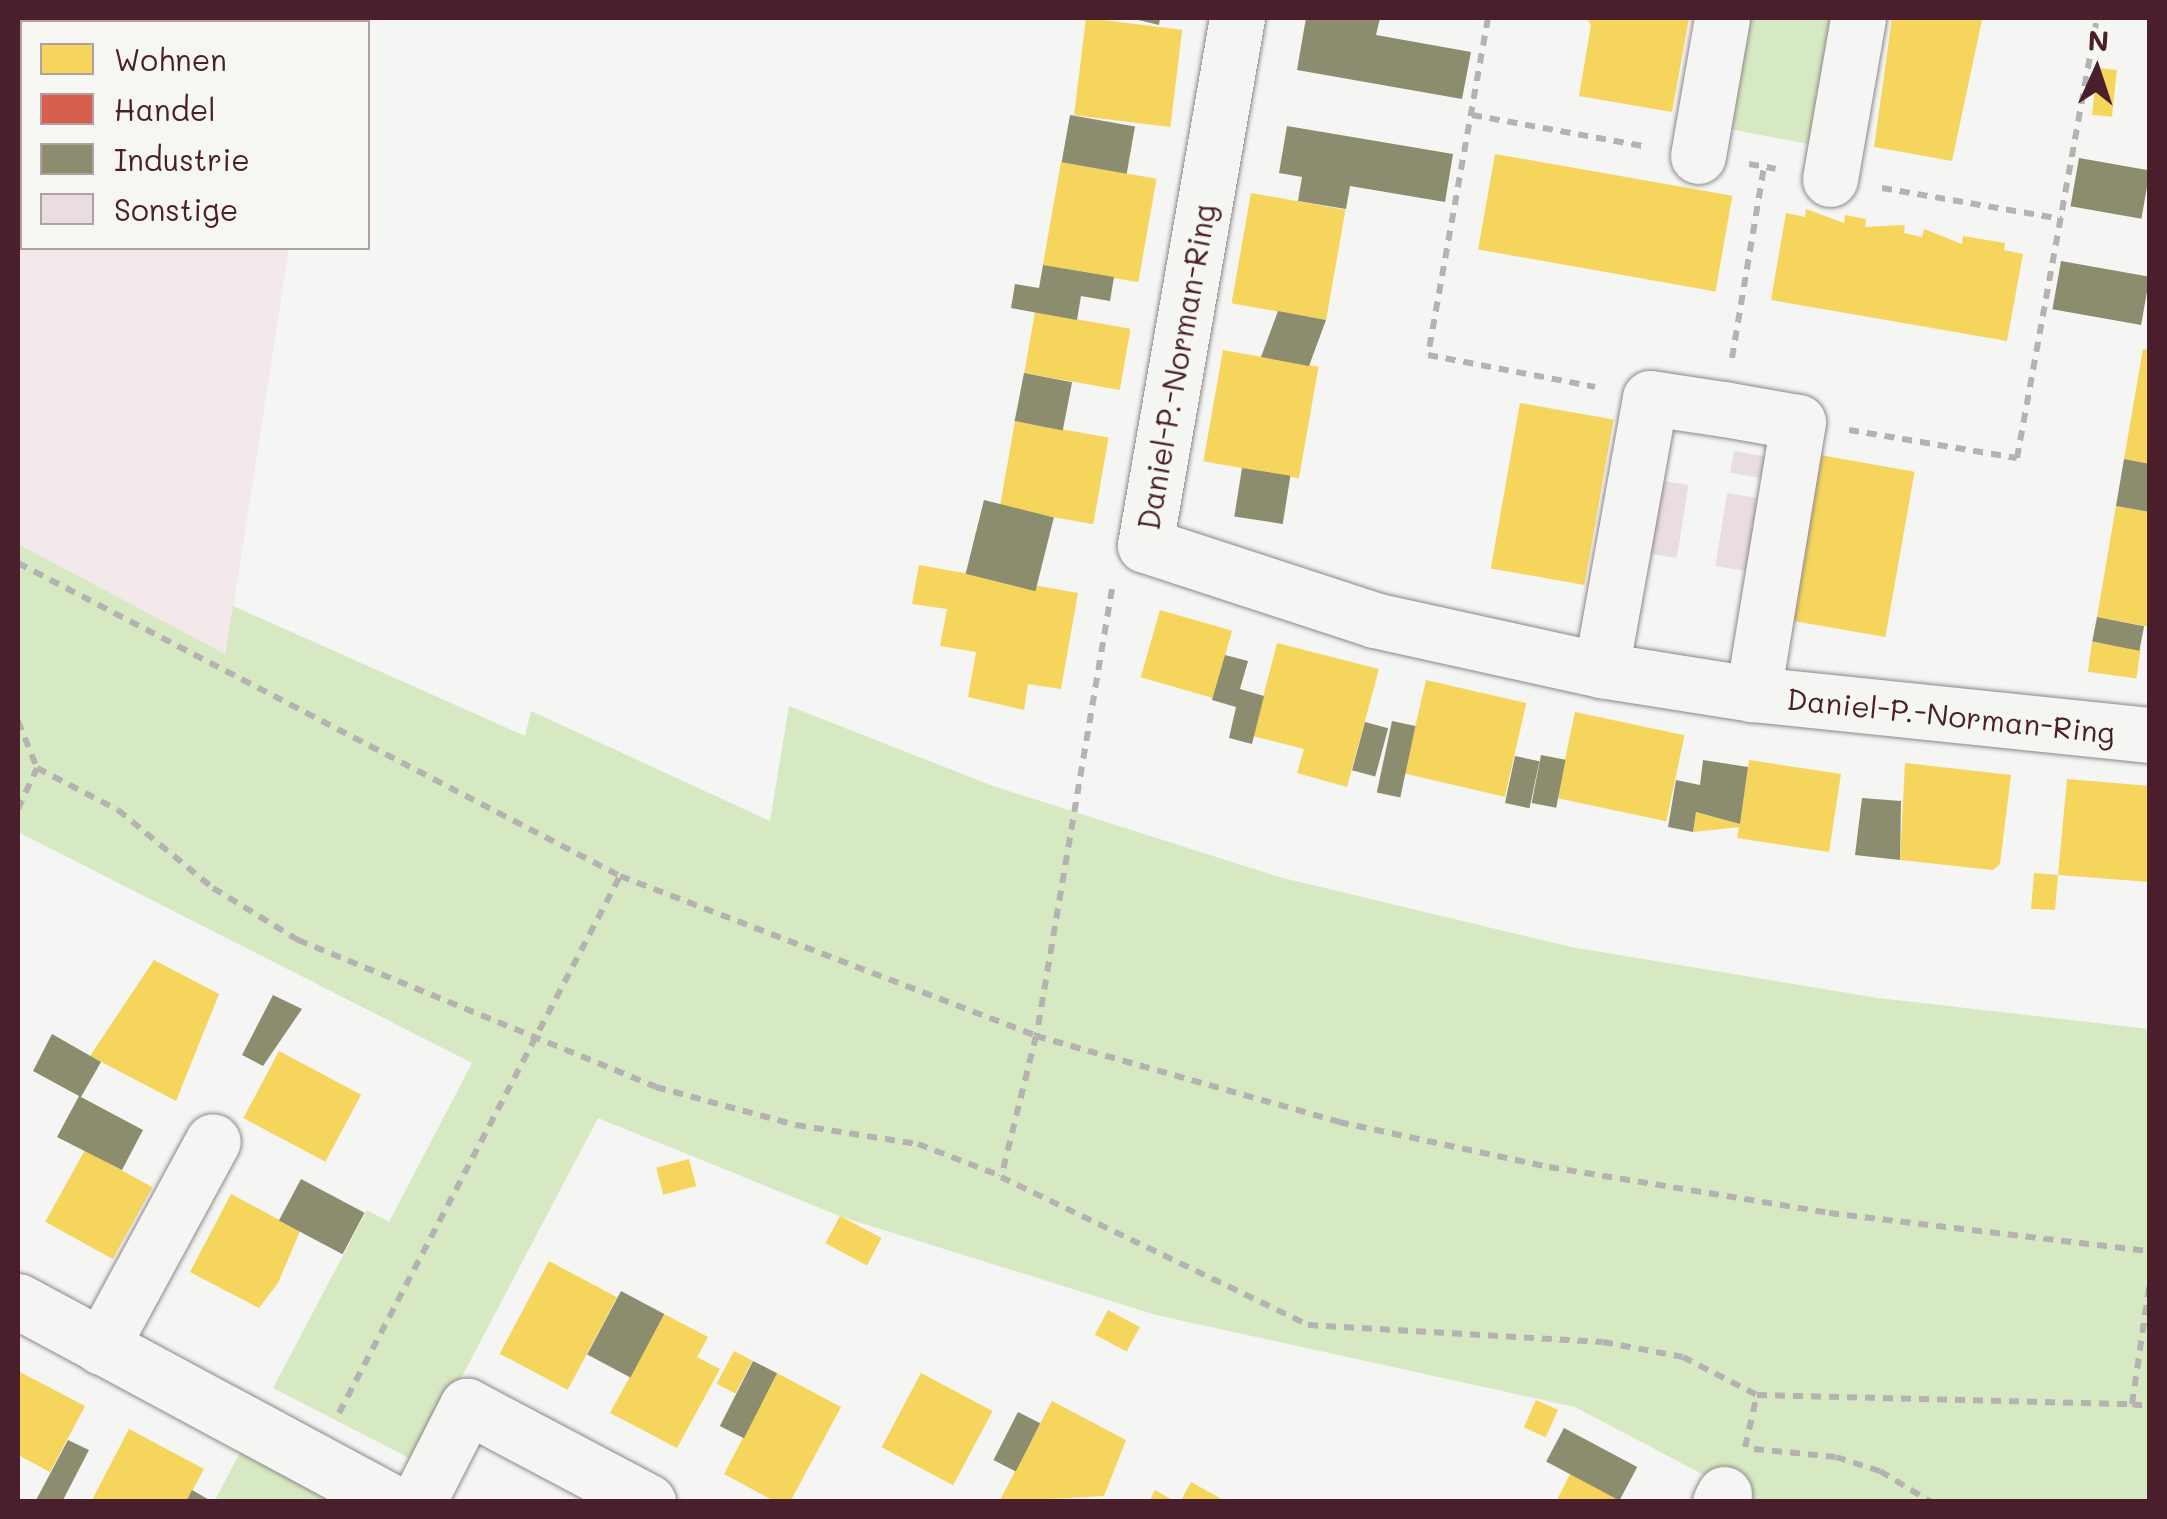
<!DOCTYPE html>
<style>
body{margin:0}
#map{position:relative;width:2167px;height:1519px;overflow:hidden;background:#f5f5f3;font-family:Mali,sans-serif}
div>[style]{position:absolute}
[style*='--x']{left:calc(var(--x)*1px);top:calc(var(--y)*1px);width:calc(var(--w)*1px);rotate:calc(var(--a)*1deg)}
.built>*{inset:0;background:#f3e9ea}
.green>*{inset:0;background:#d7e9c2}
.homes>*{inset:0;background:#f6d55c;transform-origin:0 0}
.shops>*{inset:0;background:#d6604d}
.industry>*{inset:0;background:#8c8c6e;transform-origin:0 0}
.building>*{inset:0;background:#e9dde1;transform-origin:0 0}
.path>*{height:6px;margin-top:-3px;transform-origin:0;background:repeating-linear-gradient(90deg,#b6b2b2 0 10px,transparent 0 18px)}
.roads{filter:drop-shadow(0 0 2px #8f8788) drop-shadow(0 0 2px #8f8788)}
.street>*{height:55px;margin:-27.5px;padding:0 27.5px;transform-origin:27.5px;border-radius:27.5px;background:#f5f5f3}
span{translate:-50% -50%;white-space:nowrap;text-align:center;line-height:1.15;-webkit-text-stroke:10px #f6f6f2;paint-order:stroke}
.street-label{font-size:30px;color:#4a1f2b}
.frame{position:absolute;inset:0;border:20px solid #4a1f2b;pointer-events:none}
.legend{position:absolute;left:20px;top:20px;width:350px;height:230px;box-sizing:border-box;background:#f6f6f2;border:2px solid #b1a0a2;margin:0;padding:12px 18px;list-style:none;font-size:30px;color:#4a1f2b}
.legend li{display:flex;align-items:center;gap:20px;height:50px}
.legend b{width:50px;border:2px solid #b1a0a2}
.north{position:absolute;left:2047px;top:20px;width:100px;height:100px;-webkit-text-stroke:8px #f6f6f2;paint-order:stroke;rotate:3deg;font-size:28px;font-weight:700;line-height:40px;text-align:center;color:#4a1f2b}
.north::after{content:'';display:block;margin:auto;width:35px;height:45px;background:#4a1f2b;clip-path:polygon(50% 0,100% 100%,50% 72%,0 100%)}
</style>
<div id="map">
<div class="built">
<div style="clip-path:polygon(18px 18px,324px 18px,22px 22px,22px 248px,289px 248px,226px 655px,18px 544px)"></div>
</div>
<div class="green">
<div style="clip-path:polygon(1729px 18px,1851px 18px,1813px 145px,1725px 128px)"></div>
<div style="clip-path:polygon(18px 544px,225px 654px,233px 606px,525px 736px,531px 711px,770px 821px,789px 706px,993px 786px,1279px 877px,1571px 947px,1878px 998px,2149px 1029px,2149px 1501px,1753px 1501px,1575px 1407px,1156px 1315px,842px 1217px,598px 1118px,417px 1462px,273px 1388px,367px 1210px,389px 1222px,472px 1063px,18px 832px)"></div>
<div style="clip-path:polygon(244px 1445px,352px 1502px,214px 1502px)"></div>
</div>
<div class="homes">
<div style="left:1086px;top:18px;width:97px;height:98px;rotate:7deg"></div>
<div style="clip-path:polygon(1586px 18px,1689px 18px,1672px 112px,1579px 96px,1591px 25px)"></div>
<div style="clip-path:polygon(1892px 18px,1982px 20px,1952px 161px,1874px 147px)"></div>
<div style="left:2097px;top:68px;width:20px;height:47px;rotate:6deg"></div>
<div style="left:1495px;top:154px;width:241px;height:97px;rotate:10deg"></div>
<div style="left:1061px;top:162px;width:97px;height:105px;rotate:10deg"></div>
<div style="left:1251px;top:193px;width:96px;height:112px;rotate:10deg"></div>
<div style="clip-path:polygon(1806px 209px,1844px 223px,1845px 215px,1866px 219px,1865px 227px,1905px 225px,1904px 233px,1922px 237px,1924px 229px,1962px 244px,1963px 236px,2005px 243px,2004px 250px,2023px 254px,2007px 341px,1771px 300px,1786px 213px,1805px 217px)"></div>
<div style="left:1035px;top:312px;width:97px;height:62px;rotate:10deg"></div>
<div style="clip-path:polygon(2143px 349px,2150px 350px,2150px 464px,2124px 459px)"></div>
<div style="left:1223px;top:350px;width:97px;height:113px;rotate:10deg"></div>
<div style="left:1520px;top:403px;width:95px;height:168px;rotate:10deg"></div>
<div style="left:1015px;top:421px;width:95px;height:88px;rotate:10deg"></div>
<div style="left:1820px;top:455px;width:96px;height:168px;rotate:10deg"></div>
<div style="clip-path:polygon(2116px 506px,2150px 512px,2150px 627px,2097px 617px)"></div>
<div style="clip-path:polygon(919px 565px,1078px 593px,1061px 689px,1028px 684px,1024px 710px,968px 697px,976px 652px,940px 646px,947px 609px,912px 604px)"></div>
<div style="left:1160px;top:610px;width:75px;height:70px;rotate:16deg"></div>
<div style="left:2092px;top:642px;width:49px;height:30px;rotate:8deg"></div>
<div style="clip-path:polygon(1277px 643px,1379px 669px,1347px 787px,1297px 773px,1304px 749px,1253px 736px)"></div>
<div style="left:1426px;top:680px;width:103px;height:96px;rotate:13deg"></div>
<div style="left:1575px;top:712px;width:112px;height:88px;rotate:12deg"></div>
<div style="clip-path:polygon(1749px 760px,1841px 774px,1829px 852px,1737px 838px,1739px 827px,1693px 832px,1696px 812px,1740px 824px)"></div>
<div style="clip-path:polygon(1905px 763px,2011px 775px,2000px 864px,1993px 870px,1900px 860px)"></div>
<div style="clip-path:polygon(2067px 779px,2150px 786px,2150px 882px,2058px 875px,2055px 910px,2031px 909px,2034px 873px,2058px 875px)"></div>
<div style="clip-path:polygon(154px 960px,219px 994px,176px 1101px,90px 1056px)"></div>
<div style="left:279px;top:1051px;width:93px;height:76px;rotate:28deg"></div>
<div style="left:85px;top:1150px;width:77px;height:82px;rotate:29deg"></div>
<div style="left:689px;top:1159px;width:28px;height:34px;rotate:75deg"></div>
<div style="clip-path:polygon(231px 1194px,300px 1231px,278px 1283px,259px 1308px,190px 1272px)"></div>
<div style="left:840px;top:1216px;width:47px;height:31px;rotate:28deg"></div>
<div style="left:549px;top:1261px;width:77px;height:105px;rotate:28deg"></div>
<div style="left:1108px;top:1310px;width:36px;height:28px;rotate:28deg"></div>
<div style="clip-path:polygon(664px 1314px,708px 1337px,697px 1357px,720px 1369px,677px 1448px,610px 1413px)"></div>
<div style="left:734px;top:1351px;width:21px;height:37px;rotate:28deg"></div>
<div style="clip-path:polygon(18px 1371px,85px 1406px,50px 1472px,18px 1455px)"></div>
<div style="clip-path:polygon(777px 1373px,841px 1407px,790px 1502px,776px 1502px,724px 1474px)"></div>
<div style="left:921px;top:1373px;width:81px;height:84px;rotate:28deg"></div>
<div style="left:1536px;top:1400px;width:24px;height:30px;rotate:24deg"></div>
<div style="clip-path:polygon(1052px 1401px,1126px 1440px,1104px 1496px,999px 1502px)"></div>
<div style="clip-path:polygon(129px 1429px,204px 1469px,186px 1502px,91px 1502px)"></div>
<div style="clip-path:polygon(1571px 1472px,1626px 1502px,1556px 1502px)"></div>
<div style="clip-path:polygon(1191px 1482px,1227px 1502px,1180px 1502px)"></div>
<div style="clip-path:polygon(1155px 1490px,1176px 1502px,1149px 1502px)"></div>
</div>
<div class="shops">
<div style="clip-path:polygon(97px 18px,268px 18px,266px 22px)"></div>
</div>
<div class="industry">
<div style="clip-path:polygon(1130px 18px,1160px 18px,1159px 25px)"></div>
<div style="clip-path:polygon(1306px 18px,1380px 18px,1376px 35px,1471px 52px,1462px 99px,1297px 70px)"></div>
<div style="left:1070px;top:115px;width:66px;height:48px;rotate:10deg"></div>
<div style="clip-path:polygon(1287px 126px,1453px 154px,1445px 202px,1350px 186px,1346px 209px,1298px 201px,1302px 177px,1279px 173px)"></div>
<div style="left:2079px;top:158px;width:72px;height:49px;rotate:10deg"></div>
<div style="left:2061px;top:261px;width:90px;height:49px;rotate:10deg"></div>
<div style="clip-path:polygon(1043px 265px,1114px 277px,1110px 301px,1081px 296px,1077px 320px,1011px 308px,1015px 284px,1039px 288px)"></div>
<div style="clip-path:polygon(1278px 311px,1326px 320px,1309px 366px,1261px 357px)"></div>
<div style="left:1024px;top:373px;width:49px;height:49px;rotate:11deg"></div>
<div style="clip-path:polygon(2124px 459px,2150px 464px,2150px 512px,2116px 506px)"></div>
<div style="left:1242px;top:468px;width:49px;height:49px;rotate:9deg"></div>
<div style="left:984px;top:500px;width:72px;height:76px;rotate:14deg"></div>
<div style="left:2097px;top:617px;width:48px;height:25px;rotate:11deg"></div>
<div style="clip-path:polygon(1225px 655px,1248px 661px,1240px 689px,1264px 696px,1252px 744px,1229px 738px,1236px 707px,1212px 700px)"></div>
<div style="left:1392px;top:721px;width:24px;height:73px;rotate:12deg"></div>
<div style="left:1365px;top:722px;width:24px;height:50px;rotate:15deg"></div>
<div style="left:1541px;top:755px;width:25px;height:49px;rotate:11deg"></div>
<div style="left:1515px;top:756px;width:25px;height:48px;rotate:12deg"></div>
<div style="clip-path:polygon(1703px 760px,1748px 767px,1740px 824px,1696px 812px,1693px 832px,1668px 827px,1676px 780px,1700px 785px)"></div>
<div style="clip-path:polygon(1862px 798px,1901px 801px,1900px 860px,1855px 855px)"></div>
<div style="clip-path:polygon(273px 995px,302px 1009px,263px 1066px,242px 1055px)"></div>
<div style="clip-path:polygon(52px 1034px,101px 1062px,81px 1097px,143px 1130px,122px 1170px,57px 1137px,79px 1096px,33px 1071px)"></div>
<div style="left:301px;top:1179px;width:72px;height:47px;rotate:28deg"></div>
<div style="left:621px;top:1291px;width:49px;height:72px;rotate:28deg"></div>
<div style="left:753px;top:1361px;width:27px;height:73px;rotate:27deg"></div>
<div style="left:1018px;top:1412px;width:25px;height:54px;rotate:27deg"></div>
<div style="left:1564px;top:1428px;width:83px;height:38px;rotate:28deg"></div>
<div style="clip-path:polygon(68px 1440px,89px 1450px,62px 1502px,35px 1502px)"></div>
<div style="clip-path:polygon(192px 1490px,213px 1502px,186px 1502px)"></div>
</div>
<div class="building">
<div style="left:1734px;top:451px;width:45px;height:22px;rotate:10deg"></div>
<div style="left:1645px;top:478px;width:44px;height:74px;rotate:9deg"></div>
<div style="left:1727px;top:493px;width:44px;height:74px;rotate:9deg"></div>
</div>
<div class="path">
<div style="--x:1488;--y:18;--w:342;--a:100.1"></div>
<div style="--x:1428;--y:355;--w:170;--a:10.8"></div>
<div style="--x:1472;--y:115;--w:179;--a:10.3"></div>
<div style="--x:1749;--y:164;--w:27;--a:10"></div>
<div style="--x:1882;--y:188;--w:182;--a:9.8"></div>
<div style="--x:1732;--y:358;--w:194;--a:-80.5"></div>
<div style="--x:1849;--y:430;--w:170;--a:9.5"></div>
<div style="--x:2017;--y:458;--w:447;--a:-79.7"></div>
<div style="--x:18;--y:563;--w:679;--a:27.47"></div>
<div style="--x:620;--y:876;--w:446;--a:21"></div>
<div style="--x:1036;--y:1036;--w:315;--a:15.8"></div>
<div style="--x:1339;--y:1122;--w:215;--a:12.1"></div>
<div style="--x:1549;--y:1167;--w:284;--a:9.3"></div>
<div style="--x:1829;--y:1213;--w:323;--a:6.8"></div>
<div style="--x:1112;--y:589;--w:453;--a:99.6"></div>
<div style="--x:1036;--y:1036;--w:145;--a:103.9"></div>
<div style="--x:1001;--y:1177;--w:341;--a:25.7"></div>
<div style="--x:1308;--y:1325;--w:295;--a:3.3"></div>
<div style="--x:1603;--y:1342;--w:81;--a:10.6"></div>
<div style="--x:1683;--y:1357;--w:83;--a:27.2"></div>
<div style="--x:1757;--y:1395;--w:375;--a:1.4"></div>
<div style="--x:2132;--y:1404;--w:124;--a:-81.7"></div>
<div style="--x:18;--y:721;--w:51;--a:68"></div>
<div style="--x:37;--y:768;--w:91;--a:27.4"></div>
<div style="--x:118;--y:810;--w:123;--a:39.4"></div>
<div style="--x:213;--y:888;--w:100;--a:31.5"></div>
<div style="--x:298;--y:940;--w:387;--a:22.3"></div>
<div style="--x:656;--y:1087;--w:145;--a:15.2"></div>
<div style="--x:796;--y:1125;--w:123;--a:8.9"></div>
<div style="--x:918;--y:1144;--w:89;--a:21.1"></div>
<div style="--x:18;--y:809;--w:45;--a:-65.1"></div>
<div style="--x:2132;--y:1404;--w:18;--a:9"></div>
<div style="--x:339;--y:1413;--w:606;--a:-62.38"></div>
<div style="--x:1745;--y:1447;--w:53;--a:-77"></div>
<div style="--x:1754;--y:1449;--w:82;--a:5.6"></div>
<div style="--x:1836;--y:1457;--w:46;--a:17.7"></div>
<div style="--x:1880;--y:1471;--w:60;--a:31.3"></div>
</div>
<div class="roads">
<div class="street">
<div style="--x:1237;--y:18;--w:535;--a:99.9"></div>
<div style="--x:1145;--y:545;--w:241;--a:18.1"></div>
<div style="--x:1374;--y:620;--w:232;--a:12.4"></div>
<div style="--x:1601;--y:670;--w:154;--a:9"></div>
<div style="--x:1753;--y:694;--w:399;--a:5.9"></div>
<div style="--x:1698;--y:156;--w:140;--a:-80.1"></div>
<div style="--x:1830;--y:179;--w:163;--a:-80.1"></div>
<div style="--x:1601;--y:670;--w:276;--a:-79.8"></div>
<div style="--x:1650;--y:398;--w:75;--a:8.5"></div>
<div style="--x:1724;--y:409;--w:75;--a:10"></div>
<div style="--x:1798;--y:422;--w:276;--a:99.4"></div>
<div style="--x:18;--y:1301;--w:425;--a:28.3"></div>
<div style="--x:101;--y:1347;--w:234;--a:-61.5"></div>
<div style="--x:418;--y:1502;--w:108;--a:-63"></div>
<div style="--x:467;--y:1406;--w:205;--a:27.9"></div>
<div style="--x:1720;--y:1502;--w:9;--a:-63"></div>
</div>
</div>
<div class="street-label">
<span style="left:1176px;top:367px;rotate:-80deg">Daniel-P.-Norman-Ring</span>
<span style="left:1951px;top:715px;rotate:6deg">Daniel-P.-Norman-Ring</span>
</div>
<div class="frame"></div>
<ul class="legend">
<li><b style="height:28px;background:#f6d55c"></b>Wohnen</li>
<li><b style="height:28px;background:#d6604d"></b>Handel</li>
<li><b style="height:28px;background:#8c8c6e"></b>Industrie</li>
<li><b style="height:28px;background:#e9dde1"></b>Sonstige</li>
</ul>
<div class="north">N</div>
</div>
